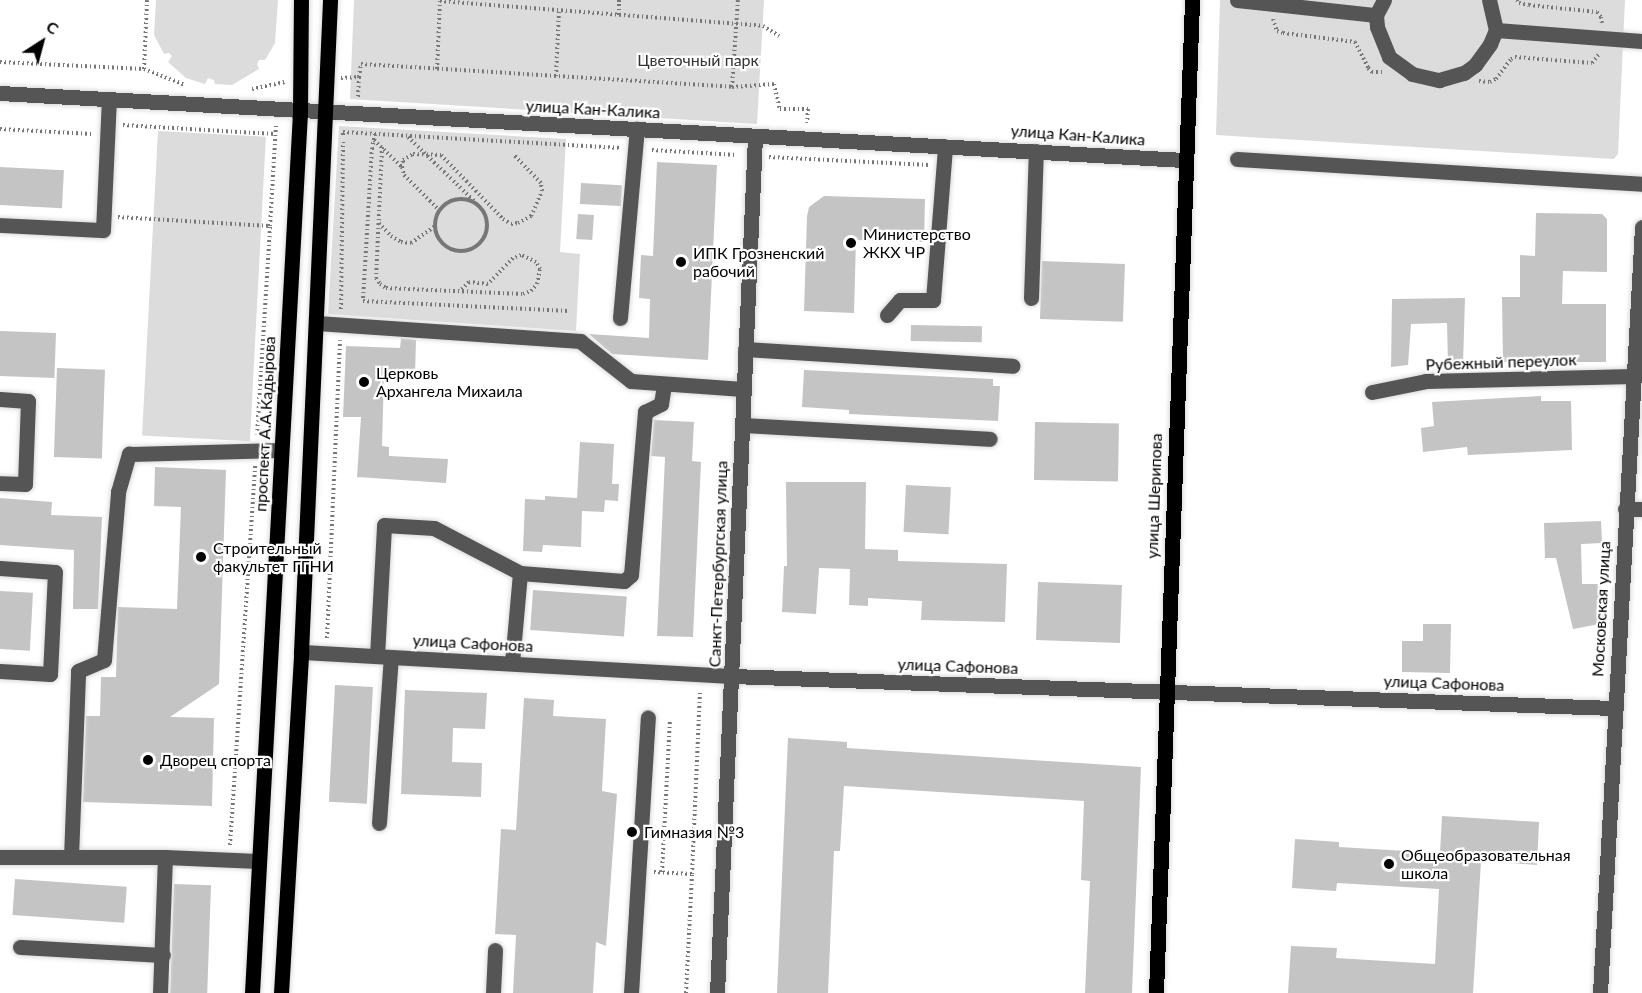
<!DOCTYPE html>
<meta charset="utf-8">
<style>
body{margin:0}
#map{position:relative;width:1642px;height:993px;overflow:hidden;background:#fff;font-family:Lato,sans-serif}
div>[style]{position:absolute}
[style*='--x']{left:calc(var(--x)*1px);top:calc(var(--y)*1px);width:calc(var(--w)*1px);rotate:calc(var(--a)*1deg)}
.green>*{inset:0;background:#dcdcdc;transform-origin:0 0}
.building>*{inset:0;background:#c4c4c4;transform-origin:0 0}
.path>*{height:4px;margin-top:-2px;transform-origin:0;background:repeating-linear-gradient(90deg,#777 0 1.5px,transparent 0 4.5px)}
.path>.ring{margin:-2px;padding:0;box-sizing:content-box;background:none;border:4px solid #777;border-radius:50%}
.roads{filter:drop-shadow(0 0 2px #dbdbdb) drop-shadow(0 0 2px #dbdbdb)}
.minor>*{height:15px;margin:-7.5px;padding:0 7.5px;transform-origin:7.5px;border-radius:7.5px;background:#555}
.major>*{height:15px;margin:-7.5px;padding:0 7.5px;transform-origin:7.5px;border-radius:7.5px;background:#000}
.dots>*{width:16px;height:16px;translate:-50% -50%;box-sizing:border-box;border:3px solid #fff;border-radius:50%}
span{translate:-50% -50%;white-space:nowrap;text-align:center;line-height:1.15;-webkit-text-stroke:4.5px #fff;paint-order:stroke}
.park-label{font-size:16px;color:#333}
.street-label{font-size:16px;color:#000}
.poi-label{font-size:16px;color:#000}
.left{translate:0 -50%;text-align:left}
.north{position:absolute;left:12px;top:12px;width:60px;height:60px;-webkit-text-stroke:4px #fff;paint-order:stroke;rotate:36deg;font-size:16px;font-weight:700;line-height:24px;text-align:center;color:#000}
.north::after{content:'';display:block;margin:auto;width:21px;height:27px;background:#000;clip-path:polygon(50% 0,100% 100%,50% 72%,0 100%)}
</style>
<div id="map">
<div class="green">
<div style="clip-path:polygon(156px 0,278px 0,275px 43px,265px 60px,259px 60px,257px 64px,259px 69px,232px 85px,215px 84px,214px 80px,208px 78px,205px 84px,186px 78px,168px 62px,172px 56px,169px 53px,164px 54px,154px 35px)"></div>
<div style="clip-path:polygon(354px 0,764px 0,757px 124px,350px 99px)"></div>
<div style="clip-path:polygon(1220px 0,1625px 0,1618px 154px,1614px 159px,1216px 135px)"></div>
<div style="clip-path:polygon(339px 126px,566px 139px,560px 252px,580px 254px,576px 331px,328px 314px)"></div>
<div style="left:158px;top:131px;width:108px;height:305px;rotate:3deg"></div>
</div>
<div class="building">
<div style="clip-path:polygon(657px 162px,717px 165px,708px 360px,612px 354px,589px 334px,649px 338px,650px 299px,639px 298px,641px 255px,653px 256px)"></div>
<div style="left:0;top:167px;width:64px;height:38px;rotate:3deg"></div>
<div style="left:581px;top:183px;width:41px;height:21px;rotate:3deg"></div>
<div style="clip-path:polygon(824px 196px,925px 199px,924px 242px,856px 240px,854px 313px,804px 311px,807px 216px,809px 207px)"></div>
<div style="clip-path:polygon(1536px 213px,1602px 214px,1607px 219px,1607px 272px,1563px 271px,1562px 304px,1606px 304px,1606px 362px,1503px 362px,1502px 297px,1520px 297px,1520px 255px,1535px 256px)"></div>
<div style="left:578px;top:214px;width:16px;height:25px;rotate:4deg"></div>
<div style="left:1042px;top:261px;width:83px;height:58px;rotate:2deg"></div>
<div style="clip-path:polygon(1465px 298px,1463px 364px,1448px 364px,1447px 323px,1411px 324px,1408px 365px,1391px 367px,1392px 299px)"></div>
<div style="left:911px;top:325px;width:71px;height:16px;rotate:1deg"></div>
<div style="left:0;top:331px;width:56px;height:45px;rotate:2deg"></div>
<div style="clip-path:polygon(401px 338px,416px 340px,415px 375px,384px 373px,382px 446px,389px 447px,389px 456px,448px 459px,446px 483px,357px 477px,361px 417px,343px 417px,346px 346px,400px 348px)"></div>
<div style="left:57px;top:368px;width:48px;height:89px;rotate:2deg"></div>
<div style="clip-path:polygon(804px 370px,993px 379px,993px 386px,1000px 386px,998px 421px,849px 414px,849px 410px,802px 407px)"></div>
<div style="clip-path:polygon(1541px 396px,1541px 401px,1571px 401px,1572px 450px,1468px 455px,1467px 447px,1423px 452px,1421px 428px,1434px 426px,1432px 402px)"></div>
<div style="clip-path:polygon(654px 420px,694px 422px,692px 461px,701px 462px,693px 637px,657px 636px,665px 457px,651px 456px)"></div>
<div style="left:1035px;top:422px;width:84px;height:58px;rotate:1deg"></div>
<div style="clip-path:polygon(580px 442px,614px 444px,612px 484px,619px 484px,618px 501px,605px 500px,604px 512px,582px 511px,581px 547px,543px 545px,542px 552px,523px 551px,525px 499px,545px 500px,545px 496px,577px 498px)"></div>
<div style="clip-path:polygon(155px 467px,226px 470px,219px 684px,170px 717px,214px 718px,212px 806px,83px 802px,86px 716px,100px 716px,101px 677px,116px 677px,118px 607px,177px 609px,181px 507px,154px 506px)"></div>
<div style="clip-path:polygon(786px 482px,866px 482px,865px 549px,898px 550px,898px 561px,1007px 564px,1005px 622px,921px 620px,922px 601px,868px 598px,868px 606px,849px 605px,850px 569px,819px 568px,816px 614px,782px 612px,784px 566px,787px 566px)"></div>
<div style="left:906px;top:485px;width:45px;height:47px;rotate:3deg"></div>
<div style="clip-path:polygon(0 498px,52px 502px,51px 515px,102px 517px,98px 609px,73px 609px,74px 550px,0 545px)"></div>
<div style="clip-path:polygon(1601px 521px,1602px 543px,1581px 544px,1582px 584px,1600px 584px,1605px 623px,1573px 629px,1556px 558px,1545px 558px,1544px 523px)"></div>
<div style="left:1038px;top:582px;width:84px;height:58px;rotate:2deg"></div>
<div style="left:533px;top:590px;width:94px;height:40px;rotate:4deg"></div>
<div style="left:0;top:591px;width:33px;height:58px;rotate:3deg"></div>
<div style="clip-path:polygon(1423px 624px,1451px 624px,1450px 673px,1402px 672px,1402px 641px,1423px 641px)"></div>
<div style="left:335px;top:685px;width:38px;height:117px;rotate:3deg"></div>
<div style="clip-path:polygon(405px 690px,487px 693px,485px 729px,453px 728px,452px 762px,482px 763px,481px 797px,401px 794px)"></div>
<div style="clip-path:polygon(524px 698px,554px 700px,553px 716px,606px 719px,602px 791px,617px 794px,606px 946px,596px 942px,593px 993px,513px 993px,516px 935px,495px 934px,501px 829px,516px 830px)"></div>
<div style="clip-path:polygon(788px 738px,847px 742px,847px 748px,1141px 767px,1132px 993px,1085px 993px,1090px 881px,1081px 880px,1084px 801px,844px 786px,840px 851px,834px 851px,828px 993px,777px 993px)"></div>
<div style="clip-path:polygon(1442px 816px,1539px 822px,1537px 865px,1481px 861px,1473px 993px,1288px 993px,1291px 946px,1337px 948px,1336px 958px,1435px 964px,1439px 889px,1337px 883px,1336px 891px,1292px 888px,1295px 839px,1339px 842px,1339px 847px,1440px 853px)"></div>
<div style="left:15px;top:879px;width:112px;height:36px;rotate:4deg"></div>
<div style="left:174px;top:884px;width:37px;height:109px;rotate:2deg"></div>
</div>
<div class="path">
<div style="--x:1517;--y:0;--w:4;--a:56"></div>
<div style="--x:1519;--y:3;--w:10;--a:11"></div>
<div style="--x:1529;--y:5;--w:68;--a:5.9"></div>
<div style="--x:1597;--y:12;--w:6;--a:51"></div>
<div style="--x:1601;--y:17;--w:6;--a:81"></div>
<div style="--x:440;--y:1;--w:324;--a:4.4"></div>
<div style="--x:763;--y:26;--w:19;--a:32"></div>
<div style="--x:619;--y:15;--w:15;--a:-90"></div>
<div style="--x:1273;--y:19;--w:13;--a:72"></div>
<div style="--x:1277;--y:31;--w:6;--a:18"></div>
<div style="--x:1283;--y:33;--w:73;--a:7.1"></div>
<div style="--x:1355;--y:42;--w:29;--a:63"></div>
<div style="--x:1368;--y:68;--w:6;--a:45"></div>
<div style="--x:1372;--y:72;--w:10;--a:0"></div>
<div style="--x:0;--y:62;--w:144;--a:2.8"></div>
<div style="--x:144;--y:69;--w:44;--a:21.3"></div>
<div style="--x:144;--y:69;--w:69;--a:-87.5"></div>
<div style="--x:437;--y:69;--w:68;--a:-87.5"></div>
<div style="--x:556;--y:76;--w:65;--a:-87.4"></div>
<div style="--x:359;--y:77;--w:13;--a:-81"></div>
<div style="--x:361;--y:64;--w:372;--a:3.5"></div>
<div style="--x:732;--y:87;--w:42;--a:-4.1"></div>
<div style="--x:774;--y:84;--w:26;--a:77"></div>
<div style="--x:780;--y:109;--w:28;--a:0"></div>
<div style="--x:808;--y:109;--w:14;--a:94"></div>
<div style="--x:341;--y:78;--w:18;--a:-3"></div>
<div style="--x:359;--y:77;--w:20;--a:93"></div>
<div style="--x:1479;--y:81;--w:11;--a:5"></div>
<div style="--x:1490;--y:82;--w:7;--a:-27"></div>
<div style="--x:1496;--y:79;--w:25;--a:-53"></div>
<div style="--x:1511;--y:59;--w:4;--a:-27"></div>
<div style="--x:1515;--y:57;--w:77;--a:4.5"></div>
<div style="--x:1592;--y:63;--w:11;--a:-52"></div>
<div style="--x:732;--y:87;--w:87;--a:-86.1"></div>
<div style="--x:252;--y:89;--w:35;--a:-12"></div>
<div style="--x:123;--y:125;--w:153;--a:3.4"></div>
<div style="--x:0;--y:129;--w:92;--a:3.1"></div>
<div style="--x:375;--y:134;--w:14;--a:102"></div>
<div style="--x:372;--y:148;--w:153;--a:93.4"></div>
<div style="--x:363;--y:301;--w:206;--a:2.8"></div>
<div style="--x:343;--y:135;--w:3;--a:-90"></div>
<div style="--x:343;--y:132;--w:278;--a:3.3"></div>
<div style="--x:408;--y:137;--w:92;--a:44.1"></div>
<div style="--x:374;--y:140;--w:39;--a:44"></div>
<div style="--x:402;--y:167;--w:8;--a:76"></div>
<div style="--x:404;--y:175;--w:49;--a:45"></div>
<div style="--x:382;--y:147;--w:131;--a:92.6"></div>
<div style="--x:376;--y:278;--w:7;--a:56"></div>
<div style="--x:380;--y:284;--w:7;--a:34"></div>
<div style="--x:386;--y:288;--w:137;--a:2.5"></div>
<div style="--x:523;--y:294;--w:9;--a:-21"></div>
<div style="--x:531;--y:291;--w:9;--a:-49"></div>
<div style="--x:537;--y:284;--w:15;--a:-79"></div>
<div style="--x:540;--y:269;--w:8;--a:-120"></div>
<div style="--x:536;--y:262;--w:17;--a:-155"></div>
<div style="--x:521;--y:255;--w:9;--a:159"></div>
<div style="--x:513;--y:258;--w:36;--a:134"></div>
<div style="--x:488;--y:284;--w:19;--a:-174"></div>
<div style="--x:469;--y:282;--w:13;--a:135"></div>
<div style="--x:652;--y:150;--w:85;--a:3.4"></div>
<div style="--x:769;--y:157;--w:160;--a:2.9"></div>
<div style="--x:402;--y:167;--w:7;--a:-82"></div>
<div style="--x:403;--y:160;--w:12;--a:-31"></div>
<div style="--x:413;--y:154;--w:28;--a:2"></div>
<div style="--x:441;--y:155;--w:89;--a:45.9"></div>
<div style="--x:503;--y:219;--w:9;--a:32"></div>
<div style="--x:511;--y:224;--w:7;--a:-8"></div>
<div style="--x:518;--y:223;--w:15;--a:-28"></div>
<div style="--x:531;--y:216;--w:27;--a:-66"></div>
<div style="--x:542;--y:191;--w:8;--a:-97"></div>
<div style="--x:541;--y:183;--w:39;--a:-134"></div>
<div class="ring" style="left:435px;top:199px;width:48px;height:48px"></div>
<div style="--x:118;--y:217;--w:152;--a:3.4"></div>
<div style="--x:270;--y:226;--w:101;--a:-86.6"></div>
<div style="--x:379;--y:223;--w:18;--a:47"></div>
<div style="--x:391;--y:236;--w:12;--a:31"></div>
<div style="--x:401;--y:242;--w:10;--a:6"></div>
<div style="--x:411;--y:243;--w:29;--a:-35"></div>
<div style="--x:341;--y:309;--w:167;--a:-89.3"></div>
<div style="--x:257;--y:435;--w:209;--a:-86.4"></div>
<div style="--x:327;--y:638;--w:298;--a:-87.5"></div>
<div style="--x:230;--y:845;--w:380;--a:-86.2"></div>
<div style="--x:654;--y:872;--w:38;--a:3"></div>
<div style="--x:692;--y:874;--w:183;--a:-87.5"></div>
<div style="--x:662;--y:872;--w:152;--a:-87"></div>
<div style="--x:686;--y:993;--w:119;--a:-87.1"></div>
</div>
<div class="roads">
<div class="minor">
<div style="--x:1237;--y:0;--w:140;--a:6.2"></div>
<div style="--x:1384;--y:0;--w:17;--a:118"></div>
<div style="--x:1376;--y:15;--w:12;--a:85"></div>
<div style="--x:1377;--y:27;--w:32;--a:68"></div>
<div style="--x:1389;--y:57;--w:29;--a:36"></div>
<div style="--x:1412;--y:74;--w:28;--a:13"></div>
<div style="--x:1439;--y:80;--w:26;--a:-16"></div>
<div style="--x:1464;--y:73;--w:14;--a:-36"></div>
<div style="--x:1475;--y:65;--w:26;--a:-54"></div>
<div style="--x:1490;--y:44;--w:15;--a:-67"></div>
<div style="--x:1496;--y:30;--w:31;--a:-103"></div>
<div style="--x:1496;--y:30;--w:146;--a:4.3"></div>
<div style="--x:0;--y:93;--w:1186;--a:3.24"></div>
<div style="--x:1237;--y:159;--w:406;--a:3.5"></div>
<div style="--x:0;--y:225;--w:103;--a:2.8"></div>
<div style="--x:103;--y:230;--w:130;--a:-87.4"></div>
<div style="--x:1031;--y:298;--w:147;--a:-88.1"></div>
<div style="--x:887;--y:315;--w:20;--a:-49"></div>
<div style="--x:900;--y:300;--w:33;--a:0"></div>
<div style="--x:933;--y:300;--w:154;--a:-85.5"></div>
<div style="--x:620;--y:318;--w:190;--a:-84.9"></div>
<div style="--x:317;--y:323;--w:264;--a:3.9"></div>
<div style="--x:580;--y:341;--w:65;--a:38.1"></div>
<div style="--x:631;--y:381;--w:112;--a:4.1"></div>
<div style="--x:745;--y:349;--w:268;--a:3.6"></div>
<div style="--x:1372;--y:392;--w:55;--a:-11.5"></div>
<div style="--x:1426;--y:381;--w:207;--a:-1.4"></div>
<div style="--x:0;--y:399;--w:28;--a:4"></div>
<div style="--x:28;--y:401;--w:83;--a:92.1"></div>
<div style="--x:25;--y:484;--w:25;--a:-178"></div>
<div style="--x:742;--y:425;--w:248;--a:3.2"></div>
<div style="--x:1625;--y:509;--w:17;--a:0"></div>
<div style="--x:0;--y:568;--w:55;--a:4.2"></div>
<div style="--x:55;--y:572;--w:102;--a:92.8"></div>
<div style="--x:50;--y:674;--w:50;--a:-176.6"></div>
<div style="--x:520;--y:573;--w:104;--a:4.4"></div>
<div style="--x:624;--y:581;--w:9;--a:-41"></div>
<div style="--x:631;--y:575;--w:164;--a:-85.1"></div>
<div style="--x:645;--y:412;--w:18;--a:-27"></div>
<div style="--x:661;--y:404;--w:20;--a:-81"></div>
<div style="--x:301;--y:652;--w:432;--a:3.2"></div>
<div style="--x:732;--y:676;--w:883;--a:2.08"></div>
<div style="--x:377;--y:656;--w:131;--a:-86.9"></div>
<div style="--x:384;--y:525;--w:50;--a:3.4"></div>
<div style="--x:434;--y:528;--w:97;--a:27.6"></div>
<div style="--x:520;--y:573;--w:90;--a:95.1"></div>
<div style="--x:379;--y:823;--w:166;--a:-85.9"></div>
<div style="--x:0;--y:857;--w:165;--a:0"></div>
<div style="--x:165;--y:857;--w:93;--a:2.5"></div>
<div style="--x:71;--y:857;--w:186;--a:-87.8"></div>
<div style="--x:78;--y:671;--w:28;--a:-23"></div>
<div style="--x:104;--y:660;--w:169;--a:-85.2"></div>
<div style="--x:118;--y:492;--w:40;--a:-74"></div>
<div style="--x:129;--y:454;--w:152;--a:-1.5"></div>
<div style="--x:20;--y:947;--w:143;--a:3.2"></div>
<div style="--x:160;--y:993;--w:136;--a:-87.9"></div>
<div style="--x:493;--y:993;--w:43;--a:-87.3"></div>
<div style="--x:631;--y:993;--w:276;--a:-86.5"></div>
<div style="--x:717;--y:993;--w:858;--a:-87.46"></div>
<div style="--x:1600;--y:993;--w:767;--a:-86.86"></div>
</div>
<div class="major">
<div style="--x:252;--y:993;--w:883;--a:-86.88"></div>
<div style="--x:300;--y:111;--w:111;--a:-89.5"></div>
<div style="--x:281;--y:993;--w:342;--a:-86.6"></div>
<div style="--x:301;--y:652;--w:653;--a:-87.45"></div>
<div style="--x:1156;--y:993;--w:994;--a:-87.92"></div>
</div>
</div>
<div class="dots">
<div style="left:851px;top:243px;background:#000"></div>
<div style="left:681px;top:262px;background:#000"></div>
<div style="left:364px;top:382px;background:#000"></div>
<div style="left:201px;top:557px;background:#000"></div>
<div style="left:148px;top:760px;background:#000"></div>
<div style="left:632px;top:832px;background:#000"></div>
<div style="left:1389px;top:864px;background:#000"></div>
</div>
<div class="park-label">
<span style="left:698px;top:60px">Цветочный парк</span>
</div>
<div class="street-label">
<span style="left:593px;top:109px;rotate:3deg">улица Кан-Калика</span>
<span style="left:1078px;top:135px;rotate:4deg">улица Кан-Калика</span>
<span style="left:1501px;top:362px;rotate:-2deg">Рубежный переулок</span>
<span style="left:265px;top:424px;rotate:-87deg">проспект А.А.Кадырова</span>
<span style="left:1154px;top:496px;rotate:-88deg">улица Шерипова</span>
<span style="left:718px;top:564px;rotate:-88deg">Санкт-Петербургская улица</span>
<span style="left:1601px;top:609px;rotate:-87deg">Московская улица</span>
<span style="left:473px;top:643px;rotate:3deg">улица Сафонова</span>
<span style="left:958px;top:666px;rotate:2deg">улица Сафонова</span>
<span style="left:1444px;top:683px;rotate:2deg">улица Сафонова</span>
</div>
<div class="poi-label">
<span class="left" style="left:863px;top:243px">Министерство<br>ЖКХ ЧР</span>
<span class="left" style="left:693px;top:262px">ИПК Грозненский<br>рабочий</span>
<span class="left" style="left:376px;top:382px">Церковь<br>Архангела Михаила</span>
<span class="left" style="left:213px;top:557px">Строительный<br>факультет ГГНИ</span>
<span class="left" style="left:160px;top:760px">Дворец спорта</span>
<span class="left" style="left:644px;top:832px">Гимназия №3</span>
<span class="left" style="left:1401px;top:864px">Общеобразовательная<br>школа</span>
</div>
<div class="north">С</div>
</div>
